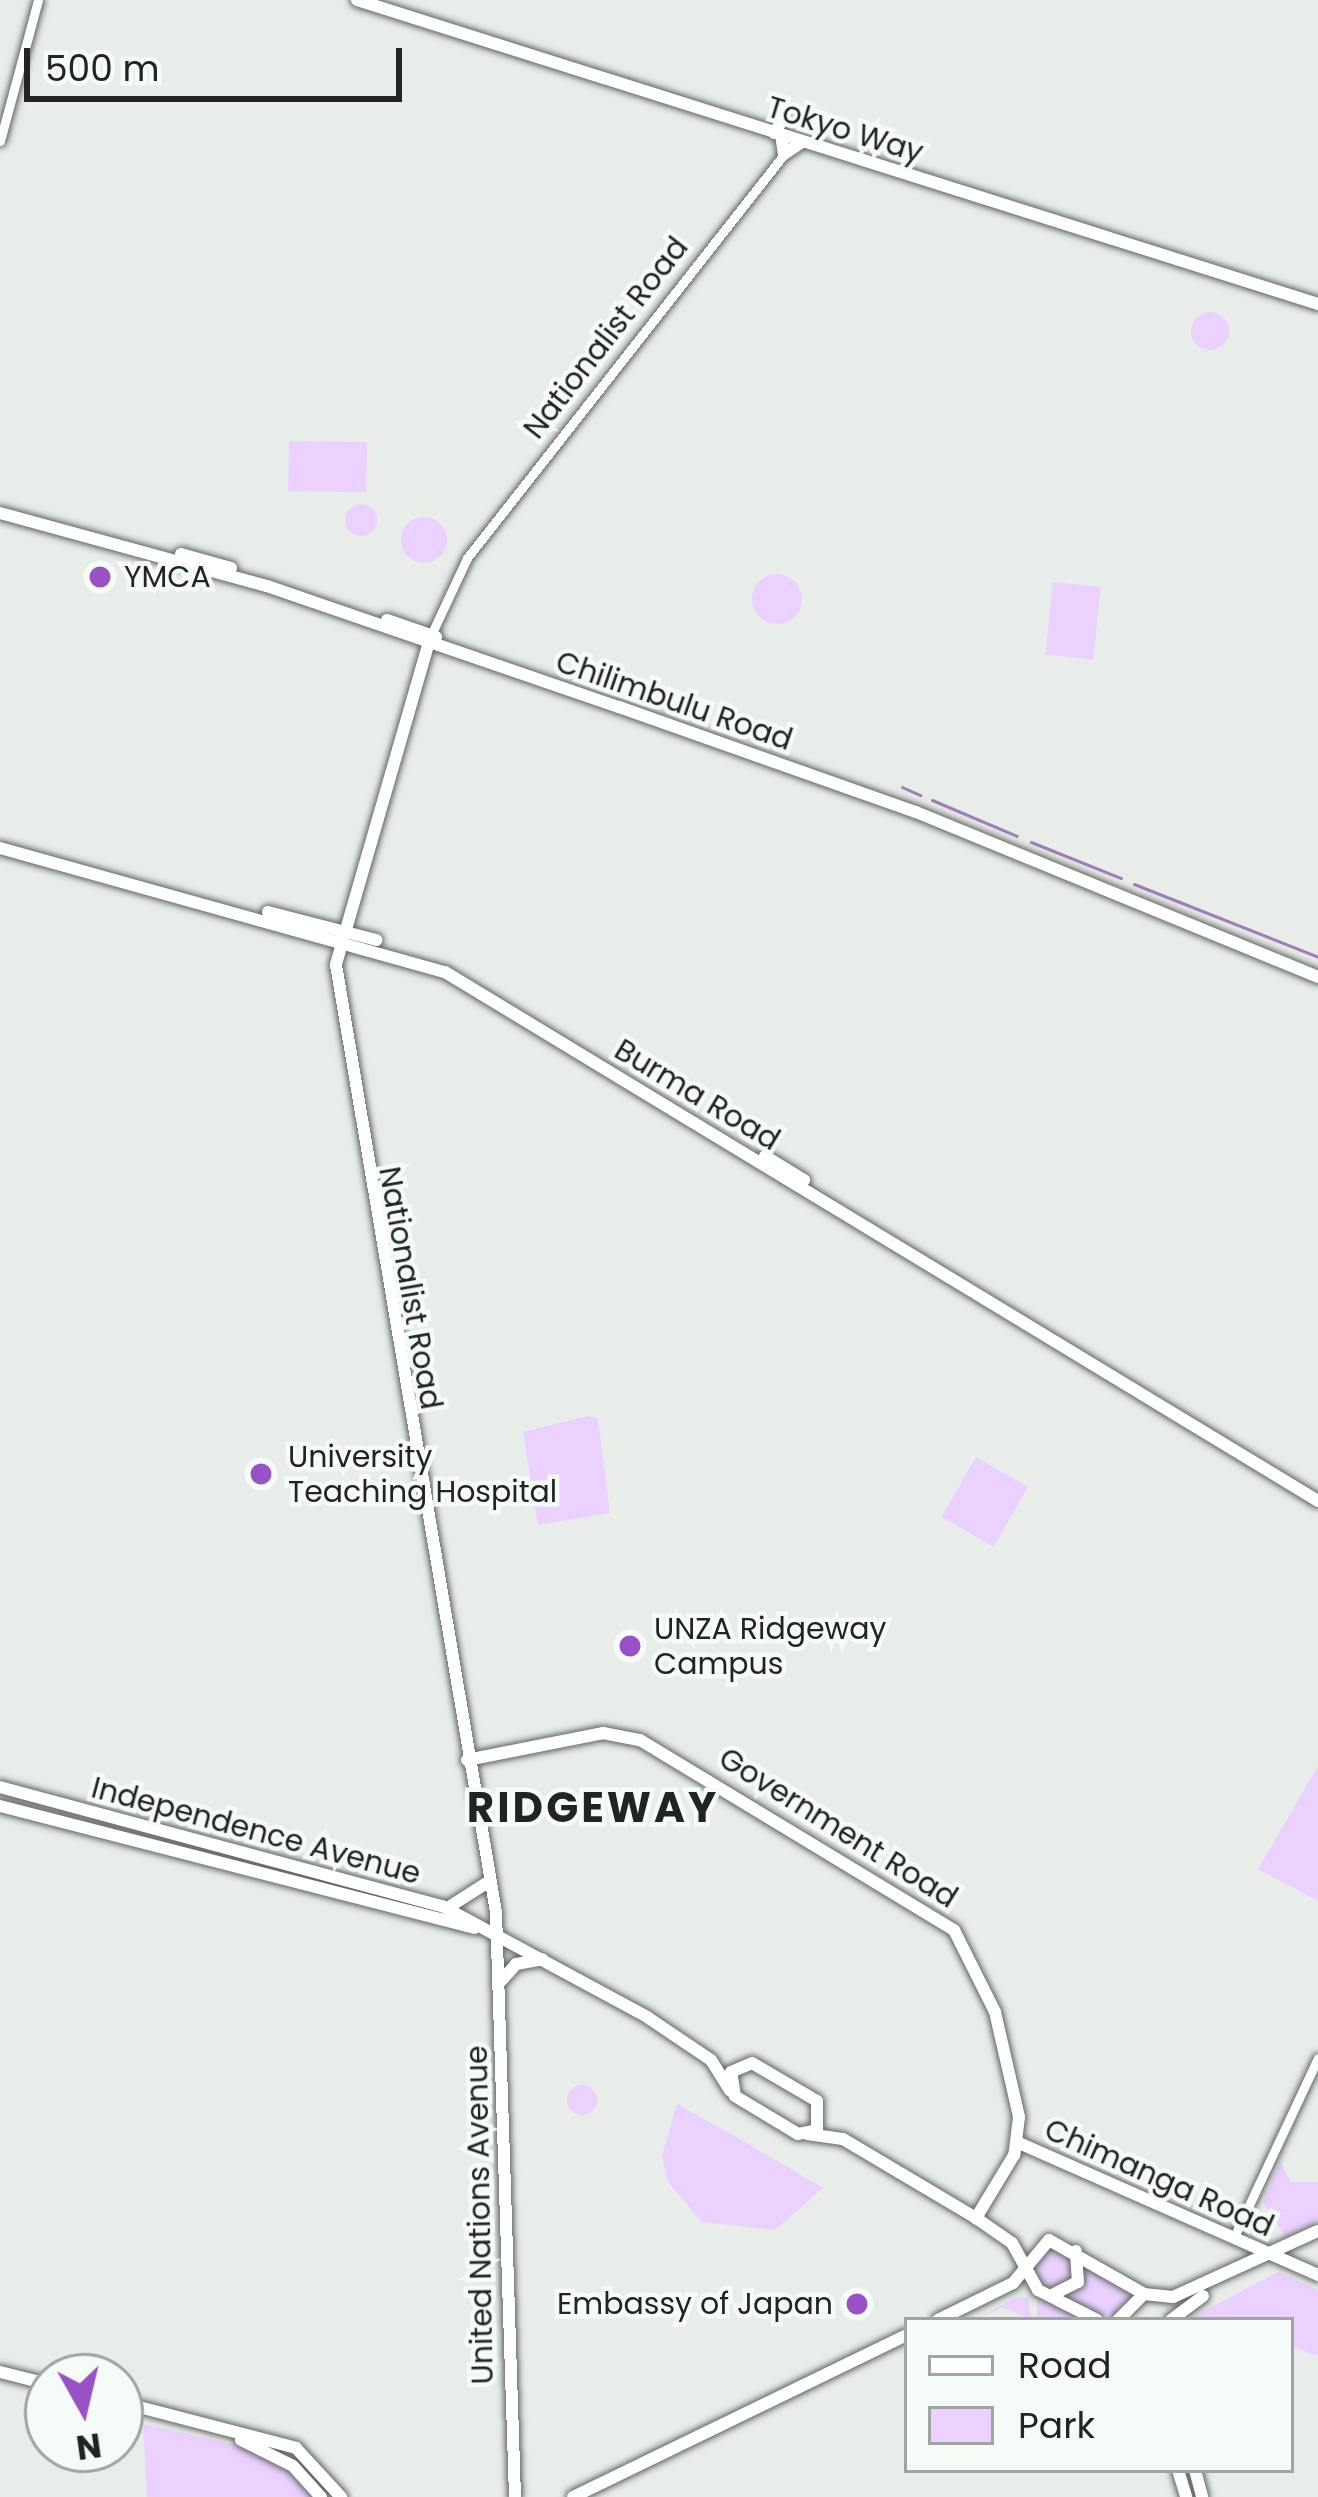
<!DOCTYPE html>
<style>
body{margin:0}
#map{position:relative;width:1318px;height:2497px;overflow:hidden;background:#e8ede9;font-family:Poppins,sans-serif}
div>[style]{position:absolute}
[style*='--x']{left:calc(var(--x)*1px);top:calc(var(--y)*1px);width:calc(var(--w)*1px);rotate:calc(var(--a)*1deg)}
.green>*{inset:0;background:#ead1ff;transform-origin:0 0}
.round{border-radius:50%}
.stream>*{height:3px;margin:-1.5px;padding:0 1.5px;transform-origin:1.5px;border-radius:1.5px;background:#9f7eba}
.roads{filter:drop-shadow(0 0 3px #636764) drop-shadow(0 0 3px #636764)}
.minor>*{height:9px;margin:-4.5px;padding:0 4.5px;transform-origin:4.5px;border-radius:4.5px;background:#fff}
.major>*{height:12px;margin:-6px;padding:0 6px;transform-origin:6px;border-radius:6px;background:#fff}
.dots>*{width:33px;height:33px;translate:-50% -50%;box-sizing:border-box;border:6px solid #f5fbf7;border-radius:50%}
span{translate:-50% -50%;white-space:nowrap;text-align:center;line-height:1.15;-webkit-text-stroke:9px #f5fbf7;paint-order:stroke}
.street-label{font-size:30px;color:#222422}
.poi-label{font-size:30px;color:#222422}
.left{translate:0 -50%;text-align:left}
.right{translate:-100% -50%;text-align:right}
.district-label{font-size:42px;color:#222422;font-weight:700;letter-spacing:3px}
.legend{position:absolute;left:904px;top:2317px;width:390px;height:156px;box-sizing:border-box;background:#f5fbf7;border:3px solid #a1a5a2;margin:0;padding:15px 21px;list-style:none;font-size:36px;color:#222422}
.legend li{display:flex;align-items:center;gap:24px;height:60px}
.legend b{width:60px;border:3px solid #a1a5a2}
.north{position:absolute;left:24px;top:2353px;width:120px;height:120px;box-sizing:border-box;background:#f5fbf7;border:3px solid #a1a5a2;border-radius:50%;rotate:172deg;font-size:33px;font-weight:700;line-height:48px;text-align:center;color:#222422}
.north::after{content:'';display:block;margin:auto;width:42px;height:54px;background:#9852c6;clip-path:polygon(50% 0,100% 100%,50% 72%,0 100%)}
.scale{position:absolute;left:24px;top:48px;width:378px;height:54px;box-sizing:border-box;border:6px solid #222422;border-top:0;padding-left:15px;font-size:36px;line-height:42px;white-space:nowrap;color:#222422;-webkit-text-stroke:9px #f5fbf7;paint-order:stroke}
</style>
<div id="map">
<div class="green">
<div class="round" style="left:1191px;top:312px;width:38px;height:38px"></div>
<div style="left:289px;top:441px;width:78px;height:50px;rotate:1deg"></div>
<div class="round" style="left:345px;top:504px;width:32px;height:32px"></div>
<div class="round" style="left:401px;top:517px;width:46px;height:46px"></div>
<div class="round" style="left:752px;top:574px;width:50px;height:50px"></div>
<div style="left:1053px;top:582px;width:48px;height:73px;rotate:6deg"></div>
<div style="clip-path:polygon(587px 1416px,598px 1419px,610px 1513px,538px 1525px,523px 1432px)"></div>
<div style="left:976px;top:1457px;width:60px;height:69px;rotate:30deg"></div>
<div style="clip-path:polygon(1318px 1766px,1318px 1901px,1258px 1869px)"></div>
<div class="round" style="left:567px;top:2085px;width:30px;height:30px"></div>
<div style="clip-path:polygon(677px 2104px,750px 2145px,823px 2188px,775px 2230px,702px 2222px,668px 2182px,662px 2156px)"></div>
<div style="clip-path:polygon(1280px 2161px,1291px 2182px,1318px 2182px,1318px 2221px,1285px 2237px,1263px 2202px)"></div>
<div class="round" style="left:1034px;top:2248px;width:40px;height:40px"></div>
<div style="clip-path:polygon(1086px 2265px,1136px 2291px,1113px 2320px,1061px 2297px)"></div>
<div style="clip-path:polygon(1278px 2272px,1318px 2290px,1318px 2356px,1291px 2346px,1291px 2320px,1187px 2320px)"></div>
<div style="clip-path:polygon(1016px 2297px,1028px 2298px,1032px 2320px,1002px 2307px,975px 2320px)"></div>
<div style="clip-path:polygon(1046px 2298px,1082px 2320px,1037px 2320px,1037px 2299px)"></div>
<div style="clip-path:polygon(143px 2424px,248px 2448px,296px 2473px,314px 2497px,147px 2497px)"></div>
</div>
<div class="stream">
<div style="--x:902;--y:787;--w:20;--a:24"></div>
<div style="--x:932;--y:800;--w:92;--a:23"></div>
<div style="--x:1031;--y:842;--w:97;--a:21.8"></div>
<div style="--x:1134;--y:884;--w:198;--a:21.6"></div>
</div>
<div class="roads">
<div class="minor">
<div style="--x:0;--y:141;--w:146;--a:-74.9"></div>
<div style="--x:431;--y:635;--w:85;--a:-64.9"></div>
<div style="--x:467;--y:558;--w:515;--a:-51.86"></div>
<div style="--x:1235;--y:2235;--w:195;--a:-64.9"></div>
</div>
<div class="major">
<div style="--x:357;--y:0;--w:1008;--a:17.55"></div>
<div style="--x:774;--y:133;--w:20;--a:-57"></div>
<div style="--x:781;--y:135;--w:19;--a:81"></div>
<div style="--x:784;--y:154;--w:22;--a:-34"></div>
<div style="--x:0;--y:513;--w:277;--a:15.3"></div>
<div style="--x:267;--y:586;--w:372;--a:19"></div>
<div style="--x:619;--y:707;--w:315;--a:19.5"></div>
<div style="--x:916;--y:812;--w:435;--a:22.3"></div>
<div style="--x:181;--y:554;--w:52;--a:15.6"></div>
<div style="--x:387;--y:620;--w:52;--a:19.1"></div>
<div style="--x:431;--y:635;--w:343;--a:106.1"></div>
<div style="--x:336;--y:965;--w:960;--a:80.41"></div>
<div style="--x:496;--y:1912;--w:585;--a:88.14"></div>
<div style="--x:0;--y:848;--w:462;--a:15.6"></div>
<div style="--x:445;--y:972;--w:1021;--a:31.21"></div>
<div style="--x:268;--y:912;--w:112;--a:14.5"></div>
<div style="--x:765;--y:1156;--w:46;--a:31.6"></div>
<div style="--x:467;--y:1760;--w:139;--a:-11.2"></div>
<div style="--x:603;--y:1733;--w:38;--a:11"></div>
<div style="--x:640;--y:1740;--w:367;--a:31.2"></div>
<div style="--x:954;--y:1930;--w:92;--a:63.4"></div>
<div style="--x:995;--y:2012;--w:108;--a:77.1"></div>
<div style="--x:1019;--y:2117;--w:38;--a:97"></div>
<div style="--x:1014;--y:2155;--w:74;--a:121.1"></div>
<div style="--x:0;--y:1787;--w:458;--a:15.1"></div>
<div style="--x:442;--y:1906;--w:233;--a:28.4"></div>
<div style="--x:647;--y:2017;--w:77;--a:33.9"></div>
<div style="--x:711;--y:2060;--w:36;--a:58"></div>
<div style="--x:0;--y:1806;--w:490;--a:14.4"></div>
<div style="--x:449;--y:1907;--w:43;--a:-32.6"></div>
<div style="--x:500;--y:1982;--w:24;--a:-48"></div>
<div style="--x:516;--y:1964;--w:27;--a:-10"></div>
<div style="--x:752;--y:2063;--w:75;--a:30.3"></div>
<div style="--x:817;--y:2101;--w:29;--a:90"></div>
<div style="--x:817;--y:2130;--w:19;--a:168"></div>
<div style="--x:798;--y:2134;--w:74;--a:-148.9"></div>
<div style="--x:735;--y:2096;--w:24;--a:-99"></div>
<div style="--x:731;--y:2072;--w:23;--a:-23"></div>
<div style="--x:807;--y:2134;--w:36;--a:8"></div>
<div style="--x:843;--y:2139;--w:155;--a:30.7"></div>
<div style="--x:976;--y:2218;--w:44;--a:34.8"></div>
<div style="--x:1012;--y:2243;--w:54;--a:61"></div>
<div style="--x:1038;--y:2290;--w:66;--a:27"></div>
<div style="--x:1019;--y:2143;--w:327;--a:23.8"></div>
<div style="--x:1052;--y:2295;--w:29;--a:-27"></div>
<div style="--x:1078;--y:2282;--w:31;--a:-94"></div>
<div style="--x:938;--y:2320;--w:84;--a:-26.3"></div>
<div style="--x:1013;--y:2283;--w:56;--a:-50.1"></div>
<div style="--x:1049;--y:2240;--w:109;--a:29.6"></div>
<div style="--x:1144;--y:2294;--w:29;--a:6"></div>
<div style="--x:1173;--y:2297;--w:159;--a:-24.5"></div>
<div style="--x:1118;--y:2320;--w:35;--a:-45"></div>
<div style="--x:1171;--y:2320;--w:40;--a:-37"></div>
<div style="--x:0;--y:2372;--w:49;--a:14"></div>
<div style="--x:120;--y:2402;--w:182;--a:14.6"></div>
<div style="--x:296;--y:2448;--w:67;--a:47.4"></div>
<div style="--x:241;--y:2440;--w:58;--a:26.6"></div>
<div style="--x:293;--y:2466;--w:42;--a:47.9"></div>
<div style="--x:1178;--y:2470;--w:28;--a:73"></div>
<div style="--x:1195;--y:2470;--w:28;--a:75"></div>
<div style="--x:573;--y:2497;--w:371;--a:-25.9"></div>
</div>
</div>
<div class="dots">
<div style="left:100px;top:577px;background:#9852c6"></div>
<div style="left:261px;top:1474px;background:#9852c6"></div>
<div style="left:630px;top:1646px;background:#9852c6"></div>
<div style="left:857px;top:2304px;background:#9852c6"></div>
</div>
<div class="street-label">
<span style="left:845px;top:130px;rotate:17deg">Tokyo Way</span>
<span style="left:606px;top:338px;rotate:-52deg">Nationalist Road</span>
<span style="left:674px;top:701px;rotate:19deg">Chilimbulu Road</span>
<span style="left:697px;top:1095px;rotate:31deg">Burma Road</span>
<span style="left:410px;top:1288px;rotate:80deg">Nationalist Road</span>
<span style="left:838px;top:1828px;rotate:32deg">Government Road</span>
<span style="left:256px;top:1831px;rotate:15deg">Independence Avenue</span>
<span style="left:1159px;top:2178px;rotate:24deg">Chimanga Road</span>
<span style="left:480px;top:2215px;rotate:-91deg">United Nations Avenue</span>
</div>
<div class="poi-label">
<span class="left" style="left:124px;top:577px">YMCA</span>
<span class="left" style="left:288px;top:1474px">University<br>Teaching Hospital</span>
<span class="left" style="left:654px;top:1646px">UNZA Ridgeway<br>Campus</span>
<span class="right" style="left:833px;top:2304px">Embassy of Japan</span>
</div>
<div class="district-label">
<span style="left:593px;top:1808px">RIDGEWAY</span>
</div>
<ul class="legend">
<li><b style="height:15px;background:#fff"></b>Road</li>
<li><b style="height:33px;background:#ead1ff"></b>Park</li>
</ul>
<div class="north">N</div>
<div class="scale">500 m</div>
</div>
